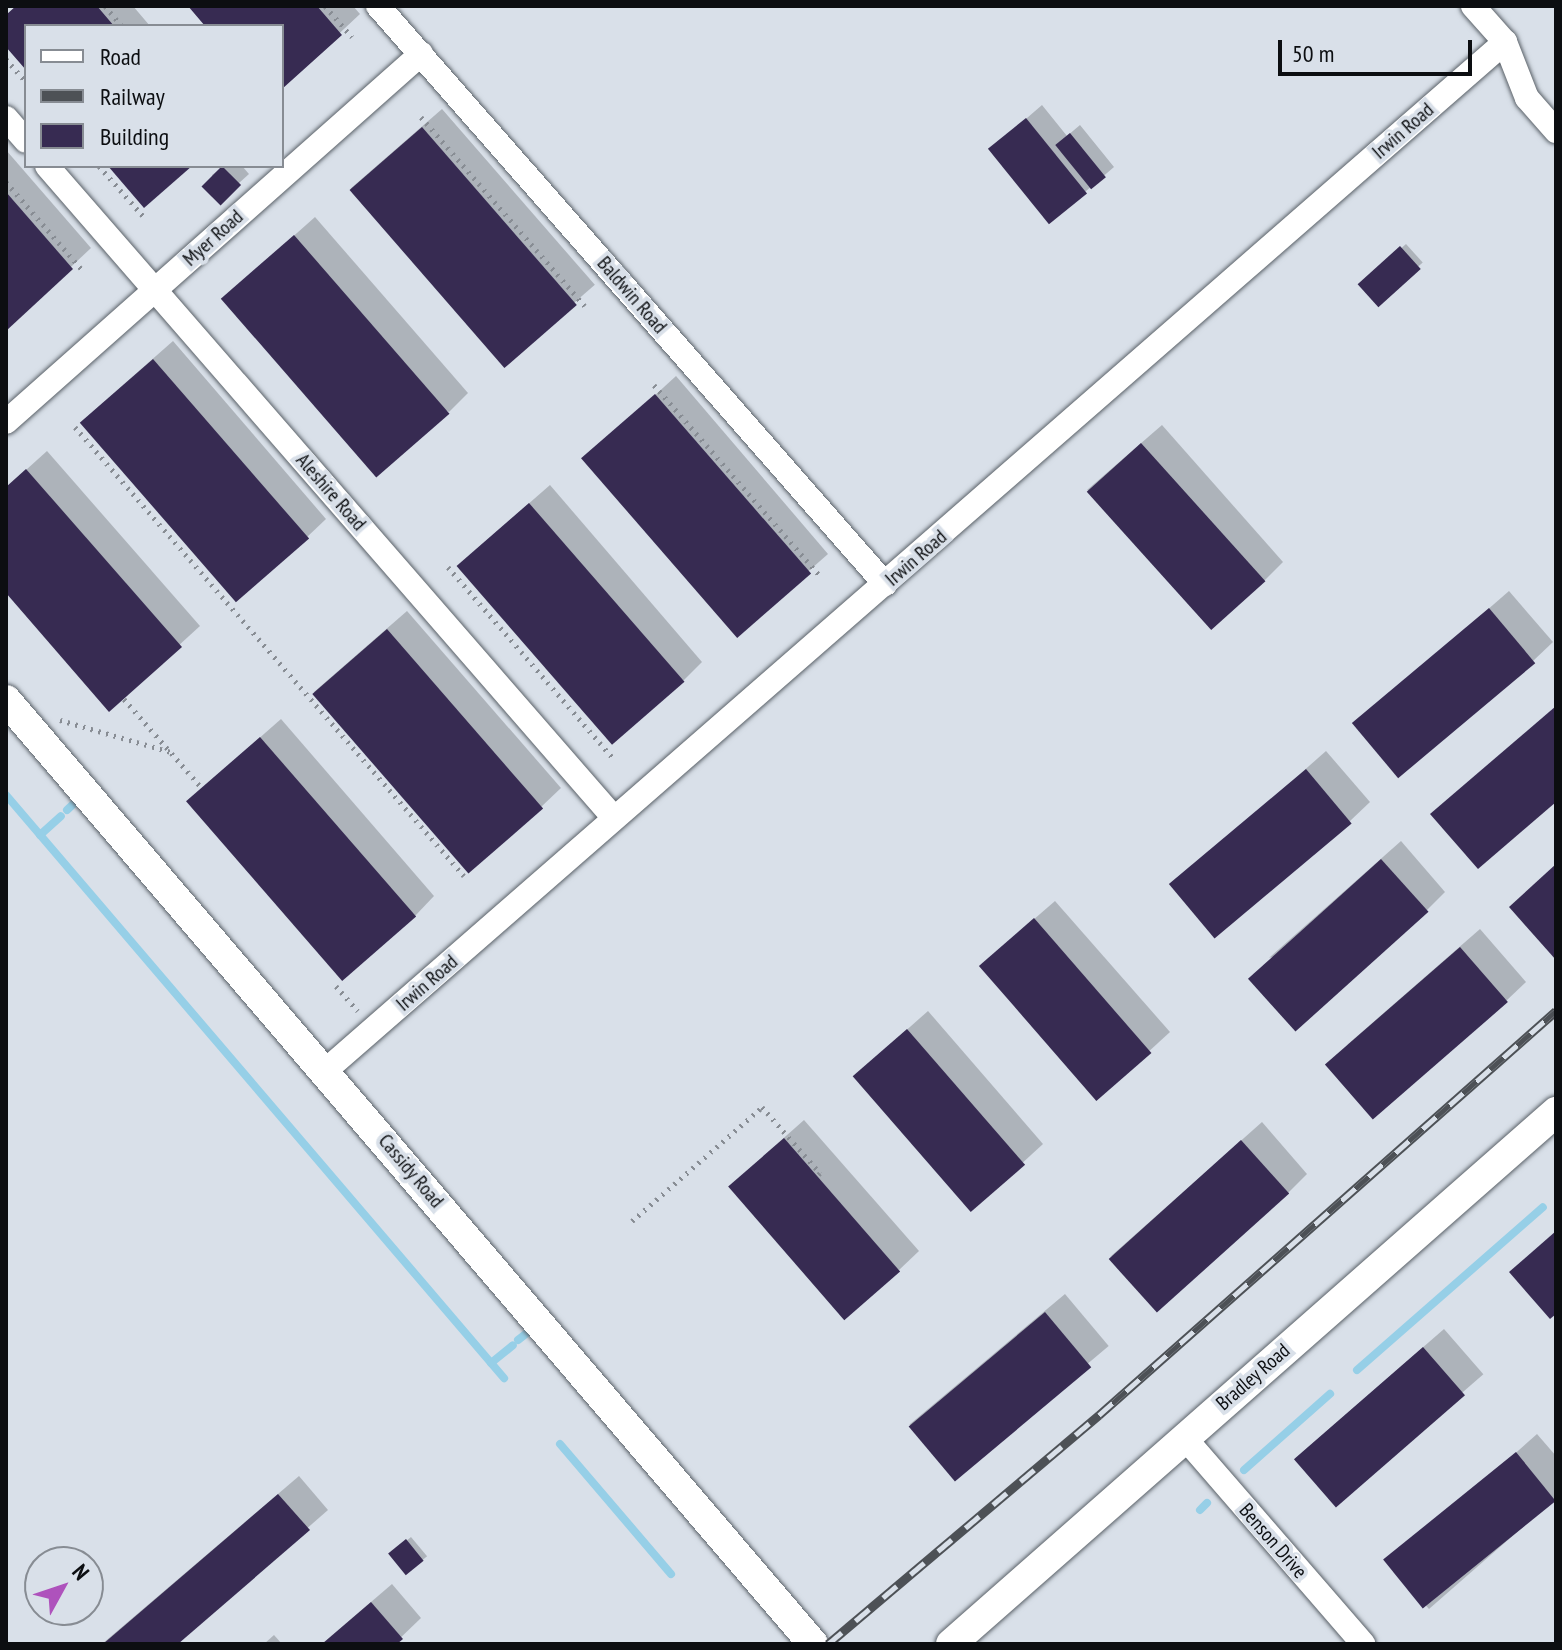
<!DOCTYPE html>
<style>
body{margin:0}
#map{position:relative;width:1562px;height:1650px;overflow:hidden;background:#d9e0e9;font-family:"PT Sans Narrow",sans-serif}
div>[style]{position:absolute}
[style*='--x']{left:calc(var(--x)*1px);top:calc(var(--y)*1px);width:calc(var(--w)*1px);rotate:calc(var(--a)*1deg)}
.shadow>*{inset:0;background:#0003;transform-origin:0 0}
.stream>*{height:8px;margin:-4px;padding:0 4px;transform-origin:4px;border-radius:4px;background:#96cfe7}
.building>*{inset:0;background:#372b52;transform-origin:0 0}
.path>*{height:5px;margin-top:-2.5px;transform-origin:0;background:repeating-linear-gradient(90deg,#888d94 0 2px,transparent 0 8px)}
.roads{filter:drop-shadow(0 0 2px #5a6168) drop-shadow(0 0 2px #5a6168)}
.minor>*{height:24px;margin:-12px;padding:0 12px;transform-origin:12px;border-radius:12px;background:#fff}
.tertiary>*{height:30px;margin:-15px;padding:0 15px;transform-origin:15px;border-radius:15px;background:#fff}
.rail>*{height:9px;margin-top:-4.5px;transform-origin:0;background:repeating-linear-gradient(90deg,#d9e0e9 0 18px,#4d5156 0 36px);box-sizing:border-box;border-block:2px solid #4d5156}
span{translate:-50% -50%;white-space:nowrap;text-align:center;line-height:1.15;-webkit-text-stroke:8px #d9e0e9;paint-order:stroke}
.street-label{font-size:20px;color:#0c0e11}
.frame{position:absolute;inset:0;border:8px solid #0c0e11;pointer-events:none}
.legend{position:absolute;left:24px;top:24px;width:260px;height:144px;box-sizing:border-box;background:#d9e0e9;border:2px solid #878c93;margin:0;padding:10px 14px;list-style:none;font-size:24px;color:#0c0e11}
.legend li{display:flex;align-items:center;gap:16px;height:40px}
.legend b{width:40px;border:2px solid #878c93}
.north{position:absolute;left:24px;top:1546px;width:80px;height:80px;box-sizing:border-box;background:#d9e0e9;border:2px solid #878c93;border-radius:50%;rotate:50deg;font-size:22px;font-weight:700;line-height:32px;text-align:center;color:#0c0e11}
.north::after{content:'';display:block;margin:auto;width:28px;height:36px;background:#ae52bc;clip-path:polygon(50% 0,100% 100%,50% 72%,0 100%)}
.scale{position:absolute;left:1278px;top:40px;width:194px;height:36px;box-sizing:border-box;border:4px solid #0c0e11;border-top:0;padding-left:10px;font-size:24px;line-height:28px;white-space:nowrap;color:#0c0e11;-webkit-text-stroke:6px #d9e0e9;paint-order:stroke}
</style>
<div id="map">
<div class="shadow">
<div style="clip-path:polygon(16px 6px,133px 6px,150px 26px,26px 26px,26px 67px,6px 44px,6px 15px)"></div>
<div style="clip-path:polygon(190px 6px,353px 6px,360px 14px,282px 87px,282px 26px,207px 26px)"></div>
<div style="clip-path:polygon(1042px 105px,1067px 136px,1080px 125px,1114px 167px,1050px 222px,991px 149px)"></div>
<div style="left:442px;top:109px;width:233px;height:121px;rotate:49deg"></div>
<div style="clip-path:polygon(6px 150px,91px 248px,6px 328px)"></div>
<div style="clip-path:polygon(224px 166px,242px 166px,249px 174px,218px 202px,212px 175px)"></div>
<div style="clip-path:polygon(315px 217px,468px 393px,449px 412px,244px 280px)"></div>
<div style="left:1406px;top:244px;width:25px;height:61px;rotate:48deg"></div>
<div style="clip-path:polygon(173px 341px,326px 519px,306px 538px,81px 422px)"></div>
<div style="clip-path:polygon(676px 376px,828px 554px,737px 634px,605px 441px)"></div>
<div style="clip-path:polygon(1162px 425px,1283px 562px,1264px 581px,1087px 490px)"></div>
<div style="clip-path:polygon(47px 451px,200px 626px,109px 709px,6px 590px,6px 488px)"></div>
<div style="clip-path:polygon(550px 485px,702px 662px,683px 681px,479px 547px)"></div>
<div style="clip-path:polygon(1509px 591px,1553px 642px,1533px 661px,1355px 725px)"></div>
<div style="clip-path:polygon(407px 611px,561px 788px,541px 807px,314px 692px)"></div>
<div style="clip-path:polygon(281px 719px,434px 896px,415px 916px,208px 783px)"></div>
<div style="clip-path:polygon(1326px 751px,1370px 802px,1350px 821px,1173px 886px)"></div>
<div style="clip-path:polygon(1401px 841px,1445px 892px,1426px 911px,1269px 958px)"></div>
<div style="clip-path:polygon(1055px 901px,1170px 1032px,1098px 1098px,1002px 947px)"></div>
<div style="clip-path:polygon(1480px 929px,1526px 982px,1506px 1001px,1347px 1045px)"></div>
<div style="clip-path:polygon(928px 1011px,1043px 1144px,972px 1209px,876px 1057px)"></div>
<div style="clip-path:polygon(804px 1120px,919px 1251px,899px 1270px,750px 1168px)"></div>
<div style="clip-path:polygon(1262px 1122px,1307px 1174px,1288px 1193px,1110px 1257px)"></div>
<div style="left:1065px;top:1294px;width:68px;height:203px;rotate:50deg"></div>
<div style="left:1444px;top:1329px;width:60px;height:197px;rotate:49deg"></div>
<div style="clip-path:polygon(1537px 1434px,1556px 1456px,1556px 1498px,1429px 1609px,1390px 1565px)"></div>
<div style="clip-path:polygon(299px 1476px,328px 1510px,175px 1644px,102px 1644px)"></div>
<div style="left:411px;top:1537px;width:25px;height:26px;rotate:50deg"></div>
<div style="clip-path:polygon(392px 1584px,421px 1618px,394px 1644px,322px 1644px)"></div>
<div style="clip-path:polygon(274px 1635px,282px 1644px,264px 1644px)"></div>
</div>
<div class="stream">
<div style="--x:6;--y:795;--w:767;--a:49.5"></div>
<div style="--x:67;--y:810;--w:21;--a:-43"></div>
<div style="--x:40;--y:835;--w:28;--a:-42"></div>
<div style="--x:518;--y:1340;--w:23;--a:-38"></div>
<div style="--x:491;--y:1363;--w:28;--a:-39"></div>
<div style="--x:1357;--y:1370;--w:247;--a:-41.2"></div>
<div style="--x:560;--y:1444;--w:171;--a:49.5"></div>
<div style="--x:1244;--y:1470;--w:115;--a:-41.5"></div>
<div style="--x:1200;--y:1510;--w:10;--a:-45"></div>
</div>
<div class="building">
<div style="clip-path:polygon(16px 6px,97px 6px,114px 26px,26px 26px,26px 70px,6px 47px,6px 15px)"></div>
<div style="clip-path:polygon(188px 6px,317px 6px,342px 35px,282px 89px,282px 26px,205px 26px)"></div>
<div style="left:1026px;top:118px;width:97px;height:49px;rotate:51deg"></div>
<div style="left:422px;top:127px;width:236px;height:96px;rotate:49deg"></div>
<div style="left:1070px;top:133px;width:57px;height:19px;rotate:51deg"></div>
<div style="clip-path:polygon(108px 166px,192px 166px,144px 208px)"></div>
<div style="left:222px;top:166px;width:27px;height:29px;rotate:45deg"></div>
<div style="clip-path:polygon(6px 192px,73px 269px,6px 331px)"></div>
<div style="left:294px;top:235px;width:237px;height:97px;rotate:49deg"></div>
<div style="left:1400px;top:246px;width:31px;height:57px;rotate:48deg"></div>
<div style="left:153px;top:359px;width:238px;height:97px;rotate:49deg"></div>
<div style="left:655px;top:394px;width:238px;height:98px;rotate:49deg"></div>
<div style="left:1141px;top:443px;width:186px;height:73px;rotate:48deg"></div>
<div style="clip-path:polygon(26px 469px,182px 647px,109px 712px,6px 593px,6px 487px)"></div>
<div style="left:529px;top:503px;width:237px;height:96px;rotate:49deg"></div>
<div style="left:1489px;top:608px;width:72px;height:179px;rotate:50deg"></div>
<div style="left:387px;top:629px;width:238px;height:99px;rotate:49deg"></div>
<div style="clip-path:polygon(1556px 706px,1556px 802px,1478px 869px,1430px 814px)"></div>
<div style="left:260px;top:737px;width:238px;height:98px;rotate:49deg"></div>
<div style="left:1306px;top:769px;width:71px;height:179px;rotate:50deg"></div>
<div style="left:1381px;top:859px;width:71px;height:179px;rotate:48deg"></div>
<div style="clip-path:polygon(1556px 864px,1556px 960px,1509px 907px)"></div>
<div style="left:1034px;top:918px;width:179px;height:73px;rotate:49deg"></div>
<div style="left:1460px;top:947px;width:73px;height:179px;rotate:49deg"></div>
<div style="left:907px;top:1029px;width:180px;height:72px;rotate:49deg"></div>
<div style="left:784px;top:1138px;width:177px;height:74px;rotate:49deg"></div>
<div style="left:1241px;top:1140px;width:72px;height:178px;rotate:48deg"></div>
<div style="clip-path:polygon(1556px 1231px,1556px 1314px,1550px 1319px,1509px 1272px)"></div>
<div style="left:1045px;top:1312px;width:72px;height:178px;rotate:50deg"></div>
<div style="left:1423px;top:1347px;width:64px;height:171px;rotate:49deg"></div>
<div style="left:1516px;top:1452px;width:63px;height:171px;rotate:51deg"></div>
<div style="clip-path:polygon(278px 1494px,310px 1530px,178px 1644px,103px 1644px)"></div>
<div style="left:406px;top:1539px;width:28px;height:23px;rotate:51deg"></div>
<div style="clip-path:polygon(371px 1602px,403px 1639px,397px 1644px,322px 1644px)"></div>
</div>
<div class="path">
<div style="--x:105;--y:6;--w:26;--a:50"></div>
<div style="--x:325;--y:6;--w:41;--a:48.9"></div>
<div style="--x:6;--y:59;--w:30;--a:49"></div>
<div style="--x:421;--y:117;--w:250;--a:49.1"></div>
<div style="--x:99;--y:166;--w:68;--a:48.6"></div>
<div style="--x:6;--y:182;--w:119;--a:49.1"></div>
<div style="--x:654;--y:385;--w:252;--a:49"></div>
<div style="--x:75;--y:427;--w:594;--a:49.1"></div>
<div style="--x:448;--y:567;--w:251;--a:49.2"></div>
<div style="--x:124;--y:699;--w:118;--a:48.8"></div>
<div style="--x:60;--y:720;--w:116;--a:16.1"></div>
<div style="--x:336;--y:986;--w:33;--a:49"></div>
<div style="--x:632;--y:1221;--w:173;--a:-41.2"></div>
<div style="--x:762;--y:1107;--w:88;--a:48.7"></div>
<div style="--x:820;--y:1173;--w:4;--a:135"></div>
</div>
<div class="roads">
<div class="minor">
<div style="--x:378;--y:6;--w:769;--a:48.74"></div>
<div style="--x:1473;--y:6;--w:48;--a:48.4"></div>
<div style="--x:1505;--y:42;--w:60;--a:68.6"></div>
<div style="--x:1527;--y:98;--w:44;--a:48.7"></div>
<div style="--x:6;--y:118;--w:30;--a:49"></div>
<div style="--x:47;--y:166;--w:864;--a:48.99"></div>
<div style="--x:6;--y:422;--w:555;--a:-41.56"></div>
<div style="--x:325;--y:1071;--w:1566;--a:-41.09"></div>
<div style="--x:1184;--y:1437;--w:274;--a:49.1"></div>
</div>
<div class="tertiary">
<div style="--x:6;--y:700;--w:1242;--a:49.47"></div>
<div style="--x:951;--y:1644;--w:806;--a:-41.33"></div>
</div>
</div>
<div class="rail">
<div style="--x:828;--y:1644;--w:355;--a:-40.2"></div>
<div style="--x:1099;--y:1415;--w:610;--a:-41.48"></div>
</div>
<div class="street-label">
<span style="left:1403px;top:131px;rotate:-41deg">Irwin Road</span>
<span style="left:213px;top:238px;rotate:-42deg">Myer Road</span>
<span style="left:632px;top:295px;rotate:49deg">Baldwin Road</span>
<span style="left:331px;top:492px;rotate:49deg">Aleshire Road</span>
<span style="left:916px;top:558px;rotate:-41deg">Irwin Road</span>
<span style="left:427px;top:983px;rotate:-41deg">Irwin Road</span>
<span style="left:411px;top:1171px;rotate:50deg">Cassidy Road</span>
<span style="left:1253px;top:1377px;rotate:-41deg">Bradley Road</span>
<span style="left:1273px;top:1541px;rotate:49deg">Benson Drive</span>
</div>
<div class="frame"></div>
<ul class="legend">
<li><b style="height:10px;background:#fff"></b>Road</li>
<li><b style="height:10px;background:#4d5156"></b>Railway</li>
<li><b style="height:22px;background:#372b52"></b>Building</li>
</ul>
<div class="north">N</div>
<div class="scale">50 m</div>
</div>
